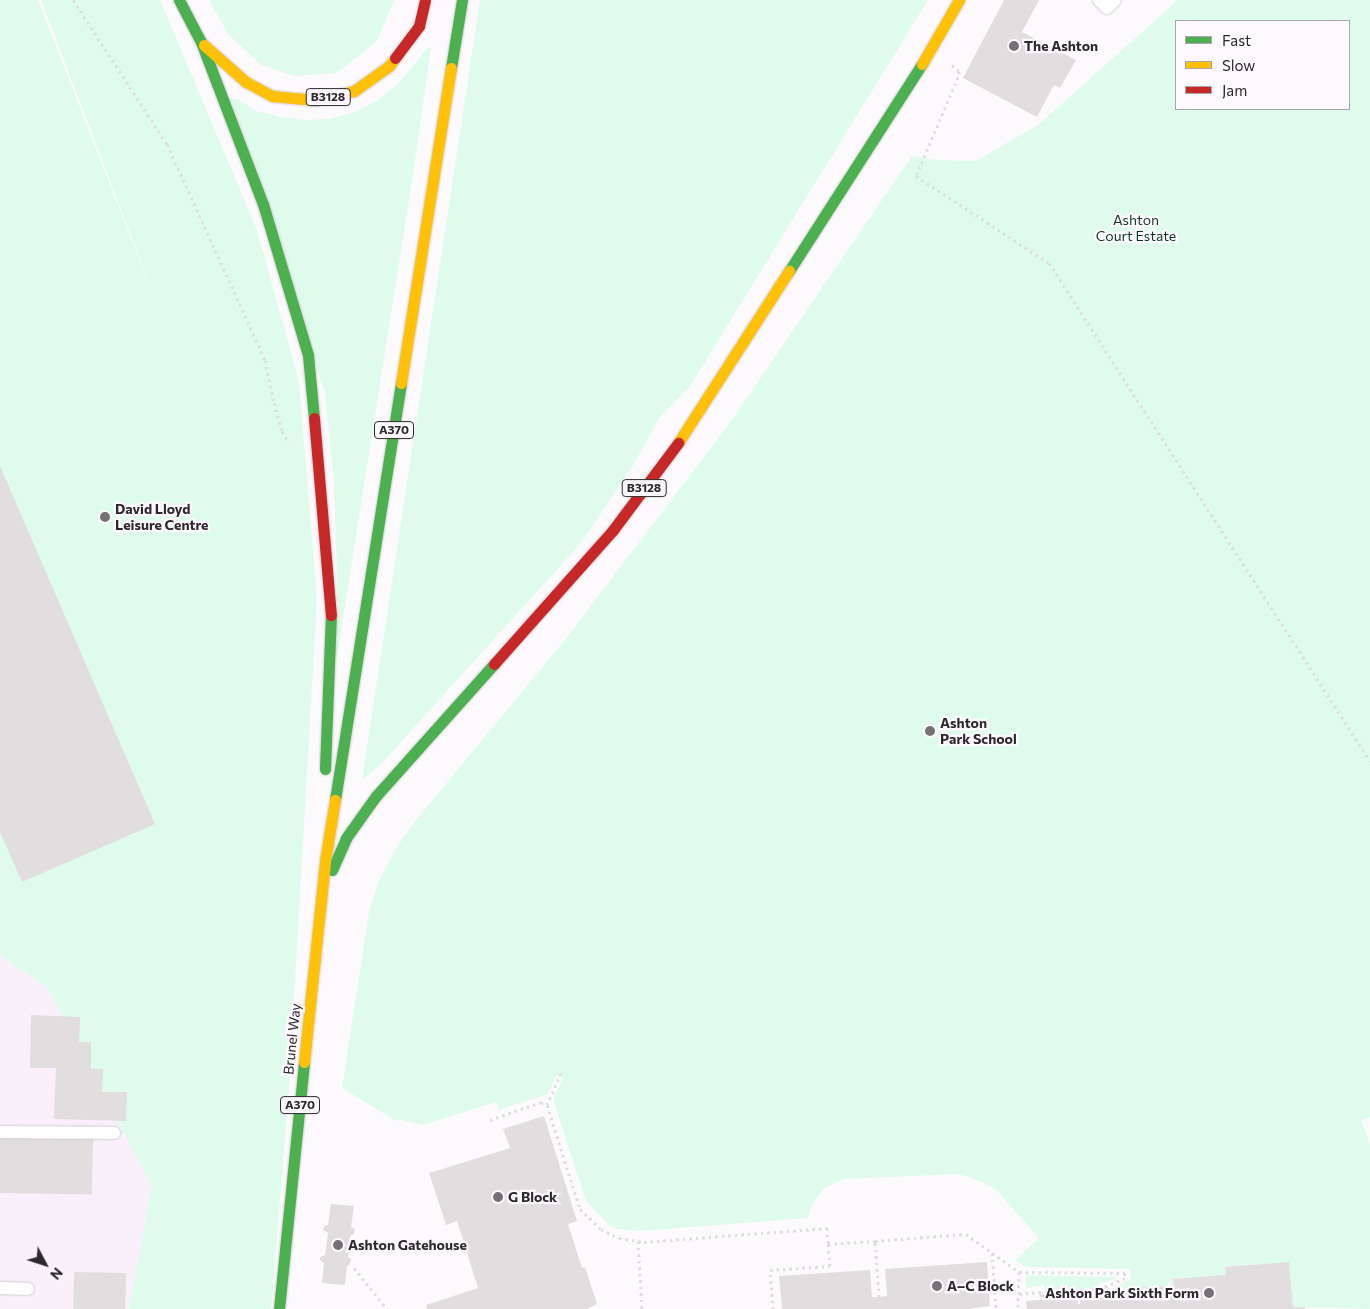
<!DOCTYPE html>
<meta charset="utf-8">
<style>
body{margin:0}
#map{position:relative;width:1370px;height:1309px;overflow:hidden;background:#fdfafd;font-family:Commissioner,sans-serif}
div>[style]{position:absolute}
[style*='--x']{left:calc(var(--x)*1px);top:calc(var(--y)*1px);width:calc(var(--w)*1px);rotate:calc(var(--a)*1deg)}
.built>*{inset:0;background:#faf0fb}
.green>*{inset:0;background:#dffbec}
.building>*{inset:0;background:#e2ddde;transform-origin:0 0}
.path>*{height:3px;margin-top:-1.5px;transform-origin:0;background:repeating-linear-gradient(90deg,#dedede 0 2.5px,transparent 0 6.5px)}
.roads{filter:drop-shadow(0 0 1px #d2ced2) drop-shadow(0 0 1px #d2ced2)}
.lane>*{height:12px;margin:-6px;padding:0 6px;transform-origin:6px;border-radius:6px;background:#fffeff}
.fast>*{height:11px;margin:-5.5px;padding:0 5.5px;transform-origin:5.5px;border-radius:5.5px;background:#4caf50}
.slow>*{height:11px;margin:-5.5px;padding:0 5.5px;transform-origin:5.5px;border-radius:5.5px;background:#ffc107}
.jam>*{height:11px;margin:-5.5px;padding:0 5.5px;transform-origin:5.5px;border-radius:5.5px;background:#c62828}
.dots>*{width:14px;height:14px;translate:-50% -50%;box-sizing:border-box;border:2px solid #fef9fe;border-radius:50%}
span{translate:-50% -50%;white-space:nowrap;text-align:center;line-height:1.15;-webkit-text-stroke:4.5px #fef9fe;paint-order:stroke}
.shield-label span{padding:1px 4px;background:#fef9fe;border:1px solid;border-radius:4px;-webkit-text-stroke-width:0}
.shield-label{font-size:12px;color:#2c282c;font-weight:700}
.poi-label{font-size:14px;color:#2c282c;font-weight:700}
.left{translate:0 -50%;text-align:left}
.right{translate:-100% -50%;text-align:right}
.park-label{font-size:14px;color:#0c3825}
.street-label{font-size:14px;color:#2c282c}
.legend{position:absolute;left:1175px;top:20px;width:175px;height:90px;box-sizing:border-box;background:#fef9fe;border:1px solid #aaa5aa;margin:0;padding:6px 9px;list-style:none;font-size:15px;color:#2c282c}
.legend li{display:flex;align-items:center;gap:10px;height:25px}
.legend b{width:25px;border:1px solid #aaa5aa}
.north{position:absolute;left:20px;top:1239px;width:50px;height:50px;-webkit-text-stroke:4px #fef9fe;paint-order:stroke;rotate:130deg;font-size:14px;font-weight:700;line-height:20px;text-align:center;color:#2c282c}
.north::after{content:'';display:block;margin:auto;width:18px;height:22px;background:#2c282c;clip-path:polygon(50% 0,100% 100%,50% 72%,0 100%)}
</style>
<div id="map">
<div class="built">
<div style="clip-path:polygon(0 955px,48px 988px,90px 1062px,152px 1186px,129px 1309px,0 1309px)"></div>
</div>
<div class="green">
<div style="clip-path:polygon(0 0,38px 0,170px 338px,41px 0,160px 0,257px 230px,299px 382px,317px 599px,288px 1103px,271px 1309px,129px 1309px,152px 1186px,48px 988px,0 955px)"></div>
<div style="clip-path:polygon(209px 0,394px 0,377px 41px,337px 73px,294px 76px,261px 65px,228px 34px)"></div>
<div style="clip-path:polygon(480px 0,928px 0,690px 386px,660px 417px,632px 467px,581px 543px,381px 764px,362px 780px)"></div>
<div style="clip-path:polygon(evenodd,1178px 0,1370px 0,1370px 1117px,1361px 1120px,1370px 1145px,1370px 1309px,1293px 1307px,1289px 1262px,1225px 1267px,1226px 1275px,1174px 1279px,1174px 1285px,1108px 1290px,1130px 1280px,1131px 1269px,1025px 1267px,1015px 1260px,1039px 1238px,998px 1192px,985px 1183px,960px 1174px,844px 1179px,823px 1189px,811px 1207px,808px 1218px,639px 1231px,617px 1229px,609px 1225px,586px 1201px,553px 1099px,563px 1078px,556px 1076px,548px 1094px,499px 1110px,496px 1102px,423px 1125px,400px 1120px,396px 1121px,342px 1088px,369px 912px,378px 883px,395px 850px,412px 825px,568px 636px,729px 424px,912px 156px,937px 160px,976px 161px,1038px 125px,1178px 0,1176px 21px,1349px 21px,1349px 109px,1176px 109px,1176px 21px)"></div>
<div style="clip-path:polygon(428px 47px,431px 48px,414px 168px,336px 663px,337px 575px,334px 483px,325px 393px,228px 99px,238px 99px,256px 111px,281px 117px,306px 120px,328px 119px,352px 113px,377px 101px,401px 81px)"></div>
<div style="clip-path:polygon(1026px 1275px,1118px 1277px,1092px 1288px,1045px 1293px,1044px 1285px,1026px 1288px)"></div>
</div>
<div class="building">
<div style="clip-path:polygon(1004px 0,1039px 0,1022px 32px,1076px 60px,1060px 88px,1054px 85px,1037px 117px,963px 78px)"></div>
<div style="clip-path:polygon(0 466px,155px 824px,22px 882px,0 832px)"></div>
<div style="clip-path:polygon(31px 1015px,80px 1017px,79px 1042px,91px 1042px,91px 1069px,103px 1069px,102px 1092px,127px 1092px,126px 1121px,54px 1119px,56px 1068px,30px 1068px)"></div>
<div style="clip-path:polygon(544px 1116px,577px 1221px,568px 1224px,582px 1268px,585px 1267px,597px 1304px,587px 1309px,427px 1309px,426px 1305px,478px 1288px,457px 1221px,446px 1225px,429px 1173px,510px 1148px,503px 1129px)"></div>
<div style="left:0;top:1136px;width:93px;height:57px;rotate:1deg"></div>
<div style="clip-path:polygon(331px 1204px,354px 1206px,351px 1227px,355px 1229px,354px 1234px,350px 1236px,348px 1257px,351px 1259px,350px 1264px,347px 1266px,345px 1285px,322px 1283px,324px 1263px,320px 1260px,320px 1257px,325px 1255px,328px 1233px,323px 1230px,324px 1226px,328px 1225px)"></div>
<div style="clip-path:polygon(987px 1262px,990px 1306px,968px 1309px,782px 1309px,779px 1276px,870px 1270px,872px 1297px,879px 1297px,887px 1296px,885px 1269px)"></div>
<div style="clip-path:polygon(1289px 1262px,1293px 1307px,1305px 1307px,1305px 1309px,1027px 1309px,1026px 1301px,1077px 1297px,1078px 1304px,1080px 1304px,1080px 1292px,1174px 1285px,1173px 1279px,1226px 1275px,1225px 1267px)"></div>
<div style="left:74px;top:1272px;width:52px;height:37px;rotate:1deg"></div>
</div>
<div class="path">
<div style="--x:73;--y:0;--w:172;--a:56.9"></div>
<div style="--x:167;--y:144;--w:237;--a:65.6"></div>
<div style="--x:265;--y:360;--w:44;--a:78.2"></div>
<div style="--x:274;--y:403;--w:29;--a:74"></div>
<div style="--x:282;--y:431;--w:13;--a:61"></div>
<div style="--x:952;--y:65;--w:9;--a:41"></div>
<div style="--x:959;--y:71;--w:6;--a:99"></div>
<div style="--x:958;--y:77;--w:108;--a:113"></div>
<div style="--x:916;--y:176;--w:159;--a:33.2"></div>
<div style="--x:1049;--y:263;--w:592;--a:57.2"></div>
<div style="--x:561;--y:1073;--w:35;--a:114"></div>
<div style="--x:547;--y:1105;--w:109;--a:72.4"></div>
<div style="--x:580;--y:1209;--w:29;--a:44"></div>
<div style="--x:601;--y:1229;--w:20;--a:27"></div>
<div style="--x:619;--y:1238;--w:25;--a:9"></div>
<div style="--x:644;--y:1242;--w:184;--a:-4.4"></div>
<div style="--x:827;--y:1228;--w:16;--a:86"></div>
<div style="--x:490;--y:1120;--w:54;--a:-19.4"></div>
<div style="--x:541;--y:1102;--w:7;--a:27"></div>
<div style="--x:638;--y:1241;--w:68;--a:86.6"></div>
<div style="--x:992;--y:1253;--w:56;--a:85.9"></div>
<div style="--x:354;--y:1268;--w:53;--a:51.2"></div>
<div style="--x:1019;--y:1272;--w:106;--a:0.5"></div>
<div style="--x:1125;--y:1273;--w:5;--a:90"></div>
<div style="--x:1125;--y:1278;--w:20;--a:156"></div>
<div style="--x:1107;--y:1286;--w:32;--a:166"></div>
<div style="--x:1076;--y:1294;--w:35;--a:177"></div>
<div style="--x:1041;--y:1296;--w:4;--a:-90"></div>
<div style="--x:1041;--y:1292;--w:22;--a:175"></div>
<div style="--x:879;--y:1297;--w:56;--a:-94.1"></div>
<div style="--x:875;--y:1241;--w:91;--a:-4.4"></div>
<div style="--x:966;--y:1234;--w:65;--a:35.6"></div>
<div style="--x:1019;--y:1272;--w:37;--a:92"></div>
<div style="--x:773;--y:1309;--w:39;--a:-94"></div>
<div style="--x:770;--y:1270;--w:60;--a:-3.8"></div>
<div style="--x:830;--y:1266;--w:22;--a:-95"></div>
<div style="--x:828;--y:1244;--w:47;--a:-3.7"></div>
</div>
<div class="roads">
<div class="lane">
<div style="--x:1099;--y:0;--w:11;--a:45"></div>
<div style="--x:1107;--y:8;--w:11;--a:-45"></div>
<div style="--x:0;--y:1132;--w:114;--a:0.5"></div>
<div style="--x:0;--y:1288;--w:28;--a:2"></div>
</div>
<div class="fast">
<div style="--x:179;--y:0;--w:47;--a:62.4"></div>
<div style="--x:201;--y:42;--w:173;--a:69.1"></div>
<div style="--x:263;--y:204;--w:158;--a:73.4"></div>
<div style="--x:308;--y:355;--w:63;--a:84.6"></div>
<div style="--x:451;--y:68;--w:69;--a:-80.8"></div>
<div style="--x:789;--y:271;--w:246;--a:-57.3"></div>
<div style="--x:325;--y:769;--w:154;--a:-87.8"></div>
<div style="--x:335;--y:800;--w:422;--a:-81"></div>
<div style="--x:332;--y:870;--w:35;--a:-66"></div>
<div style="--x:346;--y:838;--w:52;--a:-54.5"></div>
<div style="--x:376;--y:796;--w:177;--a:-48.2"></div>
<div style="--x:279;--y:1309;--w:248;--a:-84.2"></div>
</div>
<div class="slow">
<div style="--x:204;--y:45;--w:56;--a:41.4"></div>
<div style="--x:246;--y:82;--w:30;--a:28"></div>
<div style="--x:272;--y:96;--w:43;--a:5.3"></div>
<div style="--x:315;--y:100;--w:40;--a:-13"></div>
<div style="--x:354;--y:91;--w:43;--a:-35.5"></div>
<div style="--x:389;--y:66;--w:10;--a:-53"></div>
<div style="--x:922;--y:64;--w:74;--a:-60"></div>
<div style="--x:401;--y:383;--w:319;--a:-81"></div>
<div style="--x:678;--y:443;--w:205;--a:-57.2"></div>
<div style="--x:304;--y:1062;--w:202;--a:-84"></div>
<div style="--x:325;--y:861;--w:62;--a:-80.7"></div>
</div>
<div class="jam">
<div style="--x:395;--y:58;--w:40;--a:-53"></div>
<div style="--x:419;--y:26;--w:27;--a:-77"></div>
<div style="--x:314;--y:418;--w:198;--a:85.1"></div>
<div style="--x:494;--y:664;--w:179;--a:-48.4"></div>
<div style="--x:613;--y:530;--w:109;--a:-53.2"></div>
</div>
</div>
<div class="dots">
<div style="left:1014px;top:46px;background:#757275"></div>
<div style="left:105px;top:517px;background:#757275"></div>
<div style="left:930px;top:731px;background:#757275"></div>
<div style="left:498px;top:1197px;background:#757275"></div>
<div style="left:338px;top:1245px;background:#757275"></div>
<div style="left:937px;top:1286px;background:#757275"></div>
<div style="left:1209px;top:1293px;background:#757275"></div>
</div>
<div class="shield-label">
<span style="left:328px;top:97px">B3128</span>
<span style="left:394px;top:430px">A370</span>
<span style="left:644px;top:488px">B3128</span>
<span style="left:300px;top:1105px">A370</span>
</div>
<div class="poi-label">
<span class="left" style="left:1024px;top:46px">The Ashton</span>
<span class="left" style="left:115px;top:517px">David Lloyd<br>Leisure Centre</span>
<span class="left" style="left:940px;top:731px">Ashton<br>Park School</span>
<span class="left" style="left:508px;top:1197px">G Block</span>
<span class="left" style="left:348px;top:1245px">Ashton Gatehouse</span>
<span class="left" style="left:947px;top:1286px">A–C Block</span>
<span class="right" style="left:1199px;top:1293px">Ashton Park Sixth Form</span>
</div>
<div class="park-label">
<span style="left:1136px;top:228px">Ashton<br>Court Estate</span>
</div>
<div class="street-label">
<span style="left:292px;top:1039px;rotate:-84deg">Brunel Way</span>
</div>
<ul class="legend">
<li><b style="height:6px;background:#4caf50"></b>Fast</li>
<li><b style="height:6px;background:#ffc107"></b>Slow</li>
<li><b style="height:6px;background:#c62828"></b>Jam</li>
</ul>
<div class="north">N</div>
</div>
